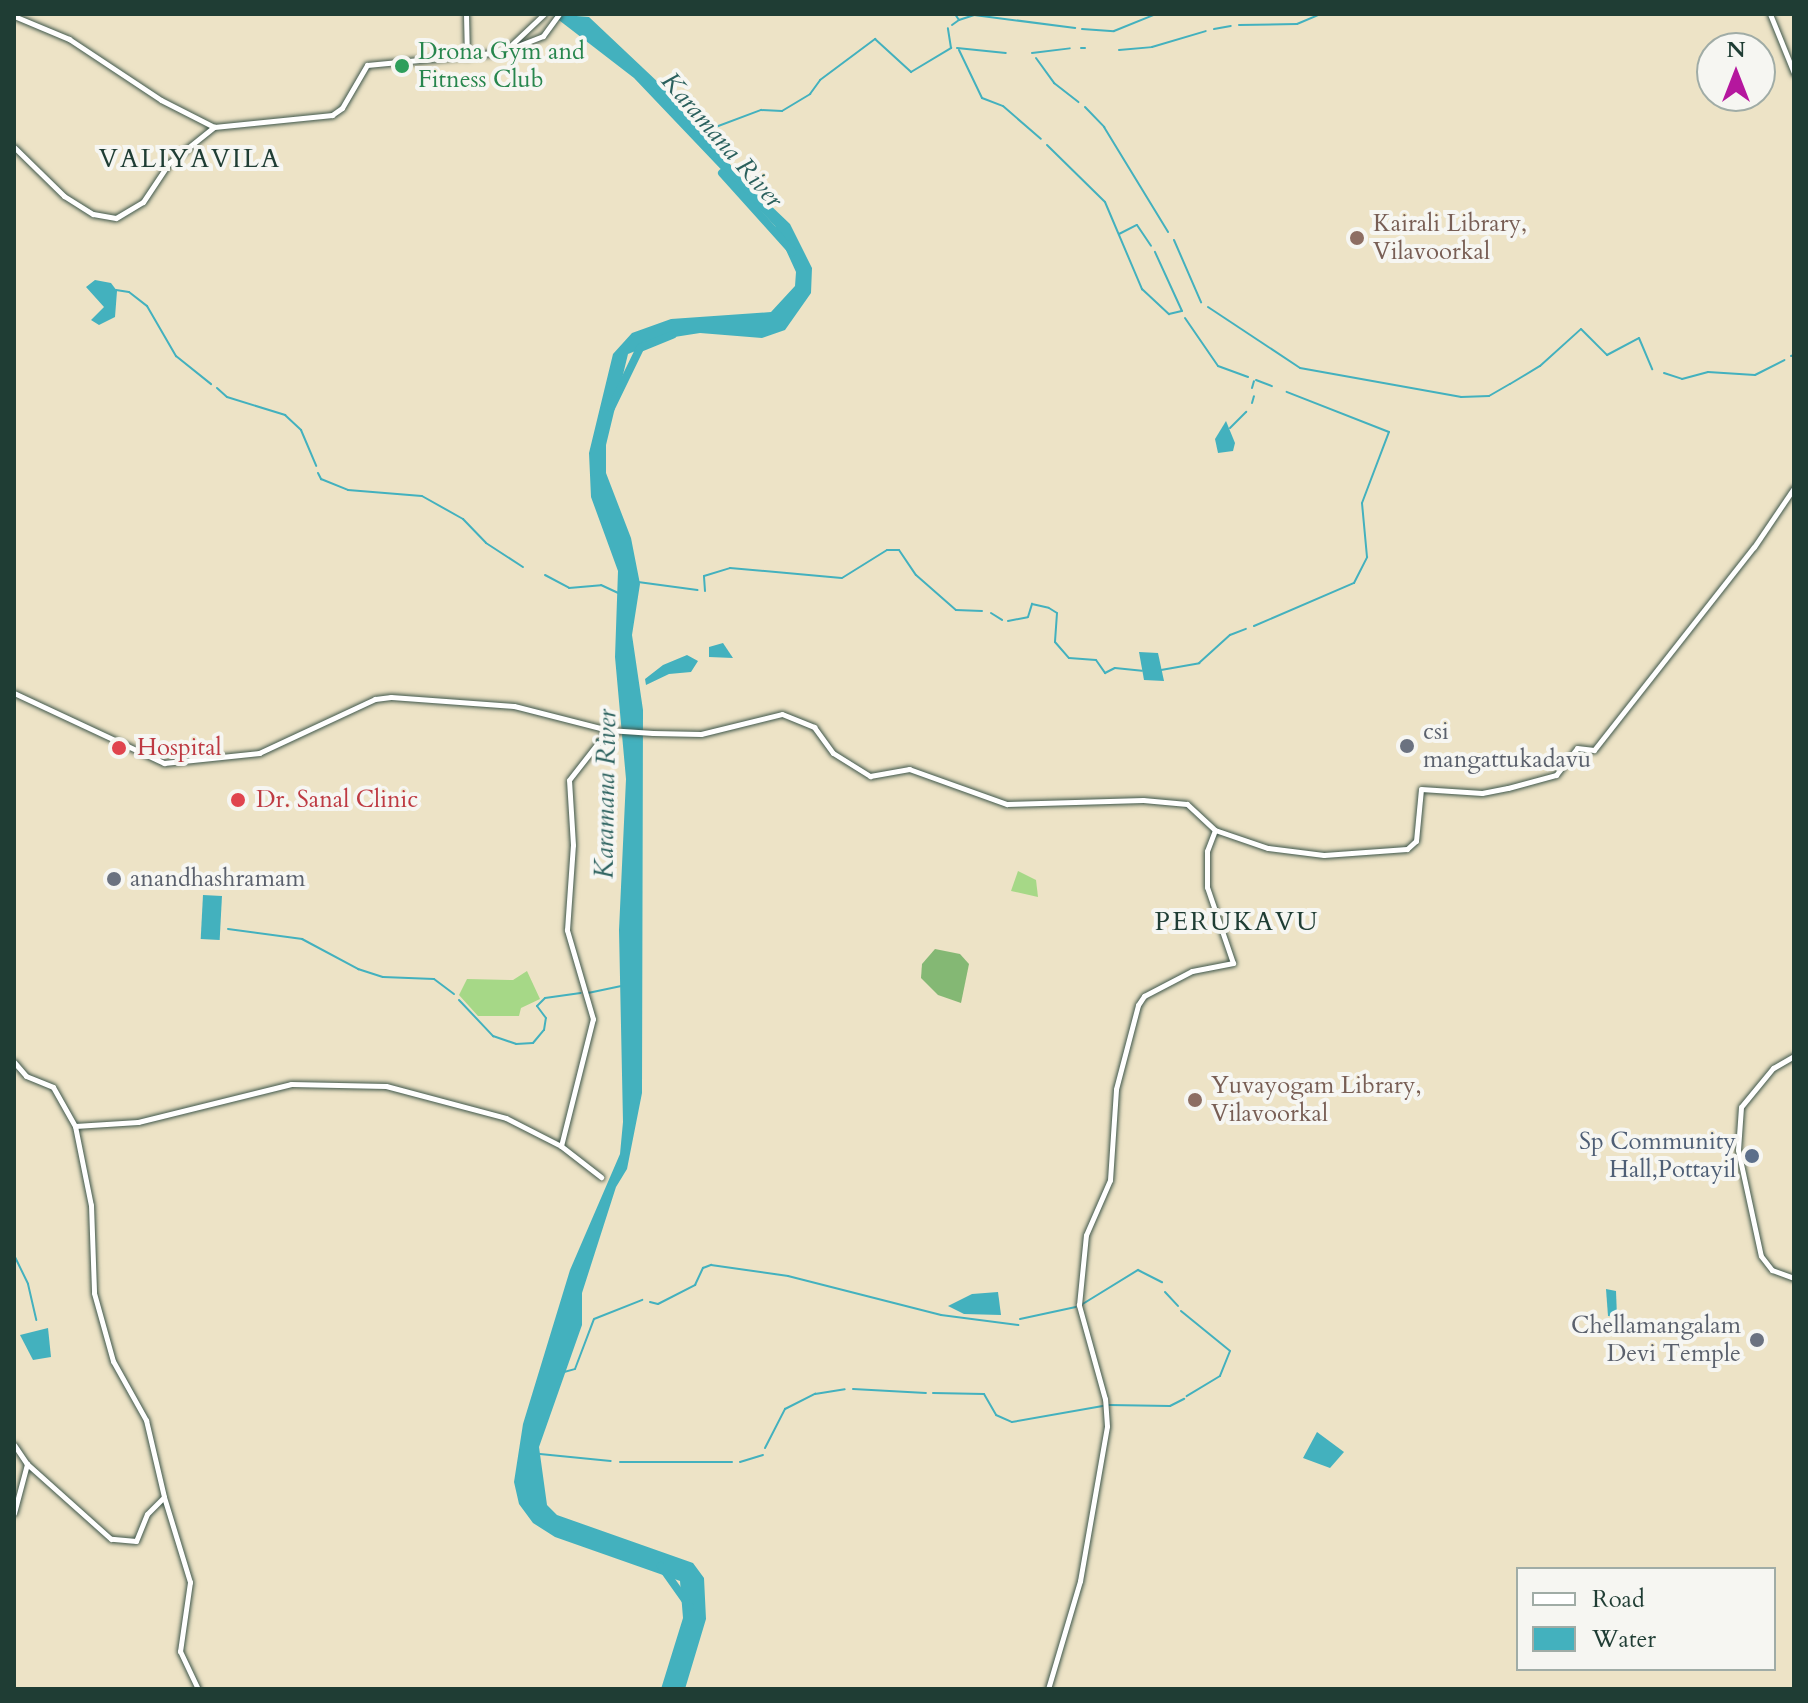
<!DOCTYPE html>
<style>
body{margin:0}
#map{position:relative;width:1808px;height:1703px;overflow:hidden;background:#ede3c6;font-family:Cardo,serif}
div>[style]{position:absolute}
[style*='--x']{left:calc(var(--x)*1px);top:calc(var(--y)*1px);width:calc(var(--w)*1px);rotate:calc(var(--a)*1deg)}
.green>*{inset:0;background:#a6d887}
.forest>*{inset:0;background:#84b874}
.water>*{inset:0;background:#43b1be;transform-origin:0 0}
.stream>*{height:2px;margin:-1px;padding:0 1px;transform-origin:1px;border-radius:1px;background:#43b1be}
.river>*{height:8px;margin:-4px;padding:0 4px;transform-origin:4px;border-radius:4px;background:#43b1be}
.roads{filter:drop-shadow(0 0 2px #3e564a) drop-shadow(0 0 2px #3e564a)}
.tertiary>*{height:5px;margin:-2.5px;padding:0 2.5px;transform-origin:2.5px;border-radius:2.5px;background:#fff}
.secondary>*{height:5px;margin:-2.5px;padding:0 2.5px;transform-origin:2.5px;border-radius:2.5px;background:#fff}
.dots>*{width:22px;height:22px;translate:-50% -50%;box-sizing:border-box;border:4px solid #f6f6f2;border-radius:50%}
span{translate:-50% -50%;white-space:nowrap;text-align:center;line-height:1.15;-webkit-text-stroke:8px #f6f6f2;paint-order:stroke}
.leisure-label{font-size:24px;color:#27864d}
.left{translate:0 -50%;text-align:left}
.education-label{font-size:24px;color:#785e54}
.worship-label{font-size:24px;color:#5b616d}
.right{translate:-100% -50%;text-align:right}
.health-label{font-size:24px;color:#be3a42}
.service-label{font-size:24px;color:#4e5e75}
.water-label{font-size:26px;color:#2a605d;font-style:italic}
.neighbourhood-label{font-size:26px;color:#1f3d34;letter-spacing:2px}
.frame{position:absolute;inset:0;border:16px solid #1f3d34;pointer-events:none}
.legend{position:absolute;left:1516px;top:1567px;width:260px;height:104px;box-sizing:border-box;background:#f6f6f2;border:2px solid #a0aca6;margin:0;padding:10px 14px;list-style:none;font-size:24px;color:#1f3d34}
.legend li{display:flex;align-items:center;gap:16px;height:40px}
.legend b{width:40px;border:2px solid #a0aca6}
.north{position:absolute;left:1696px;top:32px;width:80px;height:80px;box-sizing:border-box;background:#f6f6f2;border:2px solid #a0aca6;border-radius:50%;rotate:0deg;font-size:22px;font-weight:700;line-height:32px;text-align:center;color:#1f3d34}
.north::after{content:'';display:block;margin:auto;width:28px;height:36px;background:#b5179e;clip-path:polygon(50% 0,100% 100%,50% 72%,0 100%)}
</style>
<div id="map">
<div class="green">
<div style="clip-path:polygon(1018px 871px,1036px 880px,1038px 897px,1011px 891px)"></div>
<div style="clip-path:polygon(527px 971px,540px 999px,521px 1008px,519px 1016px,478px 1016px,459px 995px,467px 979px,513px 980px)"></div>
</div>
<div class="forest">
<div style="clip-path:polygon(935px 949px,960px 954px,969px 964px,961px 1003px,938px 995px,921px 978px,922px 964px)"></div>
</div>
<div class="water">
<div style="clip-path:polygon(551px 14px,589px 17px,661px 85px,742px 178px,790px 224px,812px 268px,811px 293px,785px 330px,762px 338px,700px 333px,668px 338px,628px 354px,606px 445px,606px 473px,631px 538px,640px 584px,632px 635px,643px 710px,642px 1093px,627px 1169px,616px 1187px,582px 1293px,582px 1325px,539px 1447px,547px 1505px,557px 1515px,693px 1563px,704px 1578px,706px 1619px,685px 1689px,661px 1689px,683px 1618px,680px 1581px,555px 1537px,533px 1523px,519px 1504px,514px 1482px,523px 1424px,570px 1270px,620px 1154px,623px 1122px,619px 930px,626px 779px,615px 657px,618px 571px,591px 497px,589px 453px,613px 354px,632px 333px,671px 319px,771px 312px,795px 286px,796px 272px,775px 226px,634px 78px)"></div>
<div style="clip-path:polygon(95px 280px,111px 283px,117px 291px,115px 317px,99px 325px,91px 320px,104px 307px,86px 287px)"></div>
<div style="clip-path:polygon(1226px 421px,1235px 443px,1233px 451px,1218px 453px,1215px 439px)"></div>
<div style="clip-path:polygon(723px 643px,733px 658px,709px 657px,709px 647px)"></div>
<div style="clip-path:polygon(1139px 652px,1158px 653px,1164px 681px,1144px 680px)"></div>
<div style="clip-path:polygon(687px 655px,698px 661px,691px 672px,669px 674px,646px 685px,645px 679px,663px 665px)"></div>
<div style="left:203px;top:895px;width:19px;height:44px;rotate:3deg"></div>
<div style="clip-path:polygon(1606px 1289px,1616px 1291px,1617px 1317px,1608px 1316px)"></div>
<div style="clip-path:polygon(998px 1292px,1001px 1315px,964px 1314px,948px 1306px,972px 1294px)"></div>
<div style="clip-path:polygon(48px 1328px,51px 1357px,33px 1360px,20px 1335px)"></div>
<div style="clip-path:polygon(1317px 1432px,1344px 1452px,1330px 1468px,1303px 1458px)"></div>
</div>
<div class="stream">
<div style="--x:959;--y:20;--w:16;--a:-18"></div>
<div style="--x:974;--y:15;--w:102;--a:7.3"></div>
<div style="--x:952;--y:25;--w:9;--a:-36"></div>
<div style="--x:959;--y:20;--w:7;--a:-124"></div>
<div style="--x:1239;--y:25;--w:58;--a:-1"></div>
<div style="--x:1297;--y:24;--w:26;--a:-23"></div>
<div style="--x:1082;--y:29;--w:32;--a:4"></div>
<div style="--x:1114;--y:31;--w:45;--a:-22"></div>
<div style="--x:1214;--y:29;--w:17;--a:-10"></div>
<div style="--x:957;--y:48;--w:49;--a:5.8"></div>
<div style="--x:1081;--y:48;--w:4;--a:0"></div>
<div style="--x:959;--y:50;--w:53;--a:64.4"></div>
<div style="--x:982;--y:98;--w:22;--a:21"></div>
<div style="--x:1003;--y:106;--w:50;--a:41"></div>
<div style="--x:1119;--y:50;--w:33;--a:-5"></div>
<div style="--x:1152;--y:47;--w:56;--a:-16.5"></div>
<div style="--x:1032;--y:53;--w:38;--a:-7"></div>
<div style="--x:1036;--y:58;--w:31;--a:54"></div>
<div style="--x:1054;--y:83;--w:31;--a:38"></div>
<div style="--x:1085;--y:107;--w:28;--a:46"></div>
<div style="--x:1104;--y:127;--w:123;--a:58.6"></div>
<div style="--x:705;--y:131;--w:60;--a:-20.6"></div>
<div style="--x:761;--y:110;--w:21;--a:3"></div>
<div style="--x:782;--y:111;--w:33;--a:-31"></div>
<div style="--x:810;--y:94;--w:17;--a:-54"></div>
<div style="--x:820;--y:80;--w:69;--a:-36.7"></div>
<div style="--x:875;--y:39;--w:49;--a:42.5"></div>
<div style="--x:911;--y:72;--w:47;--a:-31"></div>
<div style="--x:951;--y:48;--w:20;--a:-99"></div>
<div style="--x:1047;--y:145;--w:81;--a:44.5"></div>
<div style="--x:1105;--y:202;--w:95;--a:67"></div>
<div style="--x:1142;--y:289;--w:37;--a:43"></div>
<div style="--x:1169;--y:314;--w:13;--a:-13"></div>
<div style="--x:1182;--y:311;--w:65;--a:-114.6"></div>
<div style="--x:1119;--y:234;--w:20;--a:-27"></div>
<div style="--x:1137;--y:225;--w:25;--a:56"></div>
<div style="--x:1174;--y:240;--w:68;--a:66.5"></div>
<div style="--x:116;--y:290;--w:13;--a:9"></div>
<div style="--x:129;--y:292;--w:23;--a:38"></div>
<div style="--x:147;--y:306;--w:58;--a:59.9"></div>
<div style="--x:176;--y:356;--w:45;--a:38.7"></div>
<div style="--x:1208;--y:307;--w:110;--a:33.5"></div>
<div style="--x:1300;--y:368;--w:164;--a:10.2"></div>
<div style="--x:1461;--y:397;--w:28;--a:-2"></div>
<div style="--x:1489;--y:396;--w:24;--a:-30"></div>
<div style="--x:1510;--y:384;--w:35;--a:-31"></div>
<div style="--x:1540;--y:366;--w:55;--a:-42.1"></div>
<div style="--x:1581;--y:329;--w:37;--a:45"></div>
<div style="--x:1607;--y:355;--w:36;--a:-28"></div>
<div style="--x:1639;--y:338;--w:34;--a:67"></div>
<div style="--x:1185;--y:318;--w:58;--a:55.5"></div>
<div style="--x:1218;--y:366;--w:32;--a:20"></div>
<div style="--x:1791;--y:356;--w:3;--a:-18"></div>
<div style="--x:1664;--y:373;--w:19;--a:18"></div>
<div style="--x:1682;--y:379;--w:27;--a:-15"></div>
<div style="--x:1708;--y:372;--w:47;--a:3.7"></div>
<div style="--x:1755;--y:375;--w:33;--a:-27"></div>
<div style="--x:1256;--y:380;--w:17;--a:21"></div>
<div style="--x:217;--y:388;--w:13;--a:42"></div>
<div style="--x:227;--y:397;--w:61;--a:17.2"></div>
<div style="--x:285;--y:415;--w:22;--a:43"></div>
<div style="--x:301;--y:430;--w:39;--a:67"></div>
<div style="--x:1252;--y:388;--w:7;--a:-74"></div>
<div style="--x:1252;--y:403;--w:7;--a:-74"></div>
<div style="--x:1230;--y:428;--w:23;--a:-45"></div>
<div style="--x:318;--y:473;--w:7;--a:63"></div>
<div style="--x:321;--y:479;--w:29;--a:22"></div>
<div style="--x:348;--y:490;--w:74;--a:4.6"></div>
<div style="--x:422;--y:496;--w:47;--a:29.3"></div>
<div style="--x:463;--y:519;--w:33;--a:46"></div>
<div style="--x:486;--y:543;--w:44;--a:33"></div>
<div style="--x:545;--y:575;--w:27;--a:28"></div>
<div style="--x:569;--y:588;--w:32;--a:-5"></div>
<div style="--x:601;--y:585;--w:19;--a:25"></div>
<div style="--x:638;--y:582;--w:60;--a:7.7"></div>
<div style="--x:705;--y:591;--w:15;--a:-94"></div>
<div style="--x:704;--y:576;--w:27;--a:-17"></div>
<div style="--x:730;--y:568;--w:112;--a:5.1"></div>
<div style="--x:842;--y:578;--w:53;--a:-31.9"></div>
<div style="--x:887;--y:550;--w:12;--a:0"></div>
<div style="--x:899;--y:550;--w:30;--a:56"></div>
<div style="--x:916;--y:575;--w:53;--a:41.2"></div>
<div style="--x:956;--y:610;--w:26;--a:2"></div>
<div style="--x:991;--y:613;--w:13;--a:32"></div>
<div style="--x:1008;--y:621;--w:20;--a:-11"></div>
<div style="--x:1028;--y:617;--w:14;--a:-73"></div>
<div style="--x:1032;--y:604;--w:17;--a:13"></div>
<div style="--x:1049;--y:608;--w:9;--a:32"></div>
<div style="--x:1057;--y:613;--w:29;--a:94"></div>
<div style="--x:1055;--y:642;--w:21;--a:49"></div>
<div style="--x:1069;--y:658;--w:27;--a:4"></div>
<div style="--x:1096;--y:660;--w:16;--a:55"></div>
<div style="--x:1105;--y:673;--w:11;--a:-27"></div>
<div style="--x:1115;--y:668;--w:27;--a:6"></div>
<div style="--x:1254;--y:626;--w:109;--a:-23.3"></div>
<div style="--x:1354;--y:583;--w:29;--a:-63"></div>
<div style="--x:1367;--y:557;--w:54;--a:-95.3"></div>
<div style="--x:1362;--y:503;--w:76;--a:-69.2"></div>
<div style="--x:1389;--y:432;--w:110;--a:-158.6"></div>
<div style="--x:1161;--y:670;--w:39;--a:-10"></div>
<div style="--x:1199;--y:663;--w:42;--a:-42.1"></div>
<div style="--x:1230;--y:635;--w:17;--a:-21"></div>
<div style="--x:228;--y:929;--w:75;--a:7.7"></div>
<div style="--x:302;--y:939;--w:64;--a:28.2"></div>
<div style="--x:358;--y:969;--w:26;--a:18"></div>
<div style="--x:383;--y:977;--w:51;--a:2.2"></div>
<div style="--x:434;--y:979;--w:25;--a:37"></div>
<div style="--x:588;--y:993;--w:34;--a:-12"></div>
<div style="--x:459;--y:1000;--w:50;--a:46.6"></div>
<div style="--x:493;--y:1036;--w:24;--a:19"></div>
<div style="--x:516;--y:1044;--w:17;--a:-3"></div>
<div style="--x:533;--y:1043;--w:17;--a:-50"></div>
<div style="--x:544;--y:1030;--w:12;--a:-81"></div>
<div style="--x:546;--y:1018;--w:15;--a:-127"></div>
<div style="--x:537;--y:1006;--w:11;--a:-45"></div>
<div style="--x:545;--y:998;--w:36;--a:-8"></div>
<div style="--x:14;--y:1223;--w:14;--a:90"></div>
<div style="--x:14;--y:1255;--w:32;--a:64"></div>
<div style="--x:28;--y:1284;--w:37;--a:77"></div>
<div style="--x:1165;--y:1292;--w:19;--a:47"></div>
<div style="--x:650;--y:1302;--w:8;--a:14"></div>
<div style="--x:658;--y:1304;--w:42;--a:-27.2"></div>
<div style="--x:695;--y:1285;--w:19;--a:-65"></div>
<div style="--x:703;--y:1268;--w:9;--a:-21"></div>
<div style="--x:711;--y:1265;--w:78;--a:8.1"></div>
<div style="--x:788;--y:1276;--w:158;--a:14.3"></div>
<div style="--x:941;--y:1315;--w:78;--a:7.4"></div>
<div style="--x:1081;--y:1305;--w:67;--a:-31.6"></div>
<div style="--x:1138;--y:1270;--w:27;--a:27"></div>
<div style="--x:1181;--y:1311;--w:63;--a:39.2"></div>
<div style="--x:1230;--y:1351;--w:27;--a:112"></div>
<div style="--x:1220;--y:1376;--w:39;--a:149"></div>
<div style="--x:1020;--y:1319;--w:57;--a:-12.1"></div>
<div style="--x:564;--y:1372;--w:11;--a:-15"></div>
<div style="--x:575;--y:1369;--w:53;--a:-69.2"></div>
<div style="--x:594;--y:1319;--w:52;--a:-21.6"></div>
<div style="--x:853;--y:1389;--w:73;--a:3.1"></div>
<div style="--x:933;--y:1393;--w:51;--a:1.1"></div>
<div style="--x:984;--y:1394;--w:24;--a:60"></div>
<div style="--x:996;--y:1415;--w:17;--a:24"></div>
<div style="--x:1012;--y:1422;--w:92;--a:-10"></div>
<div style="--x:1109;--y:1405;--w:61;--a:0.9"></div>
<div style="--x:1170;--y:1406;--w:16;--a:-27"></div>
<div style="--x:765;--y:1448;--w:44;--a:-62.9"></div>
<div style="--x:785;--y:1409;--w:34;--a:-27"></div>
<div style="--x:815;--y:1394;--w:30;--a:-9"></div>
<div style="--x:540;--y:1454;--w:71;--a:5.6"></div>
<div style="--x:620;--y:1462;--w:112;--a:0"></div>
<div style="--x:740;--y:1462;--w:24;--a:-17"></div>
</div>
<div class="river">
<div style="--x:722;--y:173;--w:106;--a:48.1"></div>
<div style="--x:611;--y:408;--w:67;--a:-64.2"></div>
<div style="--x:640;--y:348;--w:35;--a:-22"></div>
<div style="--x:661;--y:1566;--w:50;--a:54.7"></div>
</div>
<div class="roads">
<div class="tertiary">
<div style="--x:466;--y:14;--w:43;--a:88.7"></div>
<div style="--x:1770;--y:14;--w:64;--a:67.9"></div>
<div style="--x:14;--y:16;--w:60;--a:22.7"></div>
<div style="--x:69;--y:39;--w:110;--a:33.5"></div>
<div style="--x:161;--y:100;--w:59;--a:27"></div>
<div style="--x:1794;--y:1056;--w:24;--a:150"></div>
<div style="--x:1773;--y:1068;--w:50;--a:129.4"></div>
<div style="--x:1741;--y:1107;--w:43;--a:94"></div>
<div style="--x:1738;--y:1150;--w:108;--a:77.8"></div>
<div style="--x:1761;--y:1256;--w:18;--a:52"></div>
<div style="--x:1772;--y:1270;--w:23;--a:20"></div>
<div style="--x:14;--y:1062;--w:18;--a:49"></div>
<div style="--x:26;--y:1076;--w:29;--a:22"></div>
<div style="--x:53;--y:1087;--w:45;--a:60.6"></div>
<div style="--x:75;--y:1126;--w:81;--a:78.6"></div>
<div style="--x:91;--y:1205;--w:88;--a:88"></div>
<div style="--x:94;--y:1293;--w:71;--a:74.4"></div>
<div style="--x:113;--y:1361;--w:68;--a:60.8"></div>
<div style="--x:146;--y:1420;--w:79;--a:76.8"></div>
<div style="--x:164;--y:1497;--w:24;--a:135"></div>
<div style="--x:147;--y:1514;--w:29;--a:112"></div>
<div style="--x:136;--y:1541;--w:25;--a:-175"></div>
<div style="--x:111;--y:1539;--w:113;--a:-138.2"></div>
<div style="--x:27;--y:1464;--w:23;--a:-124"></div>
<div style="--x:75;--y:1126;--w:63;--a:-3.6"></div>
<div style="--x:138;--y:1122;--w:158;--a:-13.9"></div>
<div style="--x:291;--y:1084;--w:95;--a:1.2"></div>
<div style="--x:386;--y:1086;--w:124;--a:14.9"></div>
<div style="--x:506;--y:1118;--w:62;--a:27"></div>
<div style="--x:561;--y:1146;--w:51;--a:37.8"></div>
<div style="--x:561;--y:1146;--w:131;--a:-75.9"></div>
<div style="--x:593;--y:1019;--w:93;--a:-106.3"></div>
<div style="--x:567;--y:930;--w:85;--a:-86"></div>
<div style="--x:573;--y:845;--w:65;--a:-93.5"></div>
<div style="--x:569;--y:780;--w:63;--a:-52"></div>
<div style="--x:164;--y:1497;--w:89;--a:73"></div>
<div style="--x:190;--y:1582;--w:70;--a:98.2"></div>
<div style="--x:180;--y:1651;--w:42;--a:64.7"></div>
<div style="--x:14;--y:1513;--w:51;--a:-75.1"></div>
<div style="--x:1048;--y:1689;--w:113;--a:-73.5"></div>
<div style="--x:1080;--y:1581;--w:157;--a:-80.1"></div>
<div style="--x:1107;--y:1426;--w:27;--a:-94"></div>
<div style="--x:1105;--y:1399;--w:98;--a:-105.5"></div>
<div style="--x:1079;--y:1305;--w:70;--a:-84.3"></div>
<div style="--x:1086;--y:1235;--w:60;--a:-66.4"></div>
<div style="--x:1110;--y:1180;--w:91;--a:-86.2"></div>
<div style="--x:1116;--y:1089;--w:87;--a:-75.3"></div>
<div style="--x:1138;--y:1005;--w:11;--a:-56"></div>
<div style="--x:1144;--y:996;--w:54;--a:-27.5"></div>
<div style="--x:1192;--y:971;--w:42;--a:-11"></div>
<div style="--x:1233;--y:963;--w:80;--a:-108.9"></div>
<div style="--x:1207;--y:887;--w:36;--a:-90"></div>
<div style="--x:1207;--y:851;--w:22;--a:-69"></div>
</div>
<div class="secondary">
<div style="--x:507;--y:49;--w:51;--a:-43.4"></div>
<div style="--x:14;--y:147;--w:70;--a:44.4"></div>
<div style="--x:64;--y:196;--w:34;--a:32"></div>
<div style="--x:93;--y:214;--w:23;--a:10"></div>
<div style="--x:116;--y:218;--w:31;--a:-31"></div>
<div style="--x:143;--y:202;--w:47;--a:-56.3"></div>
<div style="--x:169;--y:163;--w:58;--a:-38.7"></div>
<div style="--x:214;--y:127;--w:119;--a:-5.8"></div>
<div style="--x:332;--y:115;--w:12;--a:-35"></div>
<div style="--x:342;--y:108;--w:50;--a:-59.8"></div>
<div style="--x:367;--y:65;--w:136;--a:-5.5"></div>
<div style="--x:502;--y:52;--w:44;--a:-21.3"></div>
<div style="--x:543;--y:36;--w:27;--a:-54"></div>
<div style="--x:14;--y:693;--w:166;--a:25"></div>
<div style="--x:164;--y:763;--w:96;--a:-6"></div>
<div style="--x:259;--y:753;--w:128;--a:-25"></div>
<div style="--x:375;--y:699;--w:16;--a:-7"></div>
<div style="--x:391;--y:697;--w:123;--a:4.2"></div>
<div style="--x:514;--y:706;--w:97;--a:14.3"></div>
<div style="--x:608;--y:730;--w:45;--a:3.8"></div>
<div style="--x:653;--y:733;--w:48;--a:1.2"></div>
<div style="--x:701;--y:734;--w:83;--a:-13.9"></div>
<div style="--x:782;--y:714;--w:35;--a:22"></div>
<div style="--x:814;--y:727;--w:32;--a:54"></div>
<div style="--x:833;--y:753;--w:44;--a:31.9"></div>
<div style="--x:870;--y:776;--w:40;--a:-10"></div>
<div style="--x:909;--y:769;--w:104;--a:19.7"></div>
<div style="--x:1007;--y:804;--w:136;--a:-1.7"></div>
<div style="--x:1143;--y:800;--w:44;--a:5.2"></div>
<div style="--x:1187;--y:804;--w:38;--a:43"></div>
<div style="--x:1215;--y:830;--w:56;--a:18.8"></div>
<div style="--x:1268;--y:848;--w:56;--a:7.1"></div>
<div style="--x:1324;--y:855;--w:83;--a:-4.1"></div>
<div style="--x:1407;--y:849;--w:12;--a:-42"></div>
<div style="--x:1416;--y:841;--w:52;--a:-84.5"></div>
<div style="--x:1421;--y:789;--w:61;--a:3.8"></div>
<div style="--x:1482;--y:793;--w:26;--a:-11"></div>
<div style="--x:1508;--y:788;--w:50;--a:-15.2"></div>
<div style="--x:1556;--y:775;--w:34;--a:-52"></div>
<div style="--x:1577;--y:748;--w:17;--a:7"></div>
<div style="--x:1594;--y:750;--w:258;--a:-51.8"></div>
<div style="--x:1754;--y:547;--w:71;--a:-55.9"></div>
</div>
</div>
<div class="dots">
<div style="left:402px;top:66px;background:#2e9e5b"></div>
<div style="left:1357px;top:238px;background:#8d6e63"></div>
<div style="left:1407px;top:746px;background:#6b7280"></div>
<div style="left:119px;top:748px;background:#e0444e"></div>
<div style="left:238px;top:800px;background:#e0444e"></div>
<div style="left:114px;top:879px;background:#6b7280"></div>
<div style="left:1195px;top:1100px;background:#8d6e63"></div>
<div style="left:1752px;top:1156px;background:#5c6f8a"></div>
<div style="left:1757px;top:1340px;background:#6b7280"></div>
</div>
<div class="leisure-label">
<span class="left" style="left:418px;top:66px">Drona Gym and<br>Fitness Club</span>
</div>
<div class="education-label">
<span class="left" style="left:1373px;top:238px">Kairali Library,<br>Vilavoorkal</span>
<span class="left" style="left:1211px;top:1100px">Yuvayogam Library,<br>Vilavoorkal</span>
</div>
<div class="worship-label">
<span class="left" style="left:1423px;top:746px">csi<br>mangattukadavu</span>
<span class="left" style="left:130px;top:879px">anandhashramam</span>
<span class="right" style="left:1741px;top:1340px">Chellamangalam<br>Devi Temple</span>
</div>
<div class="health-label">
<span class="left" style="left:137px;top:748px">Hospital</span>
<span class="left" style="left:256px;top:800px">Dr. Sanal Clinic</span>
</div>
<div class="service-label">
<span class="right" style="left:1736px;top:1156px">Sp Community<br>Hall,Pottayil</span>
</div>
<div class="water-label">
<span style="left:722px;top:140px;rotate:49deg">Karamana River</span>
<span style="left:606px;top:794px;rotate:-89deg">Karamana River</span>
</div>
<div class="neighbourhood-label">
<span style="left:190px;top:159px">VALIYAVILA</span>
<span style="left:1237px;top:922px">PERUKAVU</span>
</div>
<div class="frame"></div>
<ul class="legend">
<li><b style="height:10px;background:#fff"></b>Road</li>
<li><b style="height:22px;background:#43b1be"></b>Water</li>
</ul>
<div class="north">N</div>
</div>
